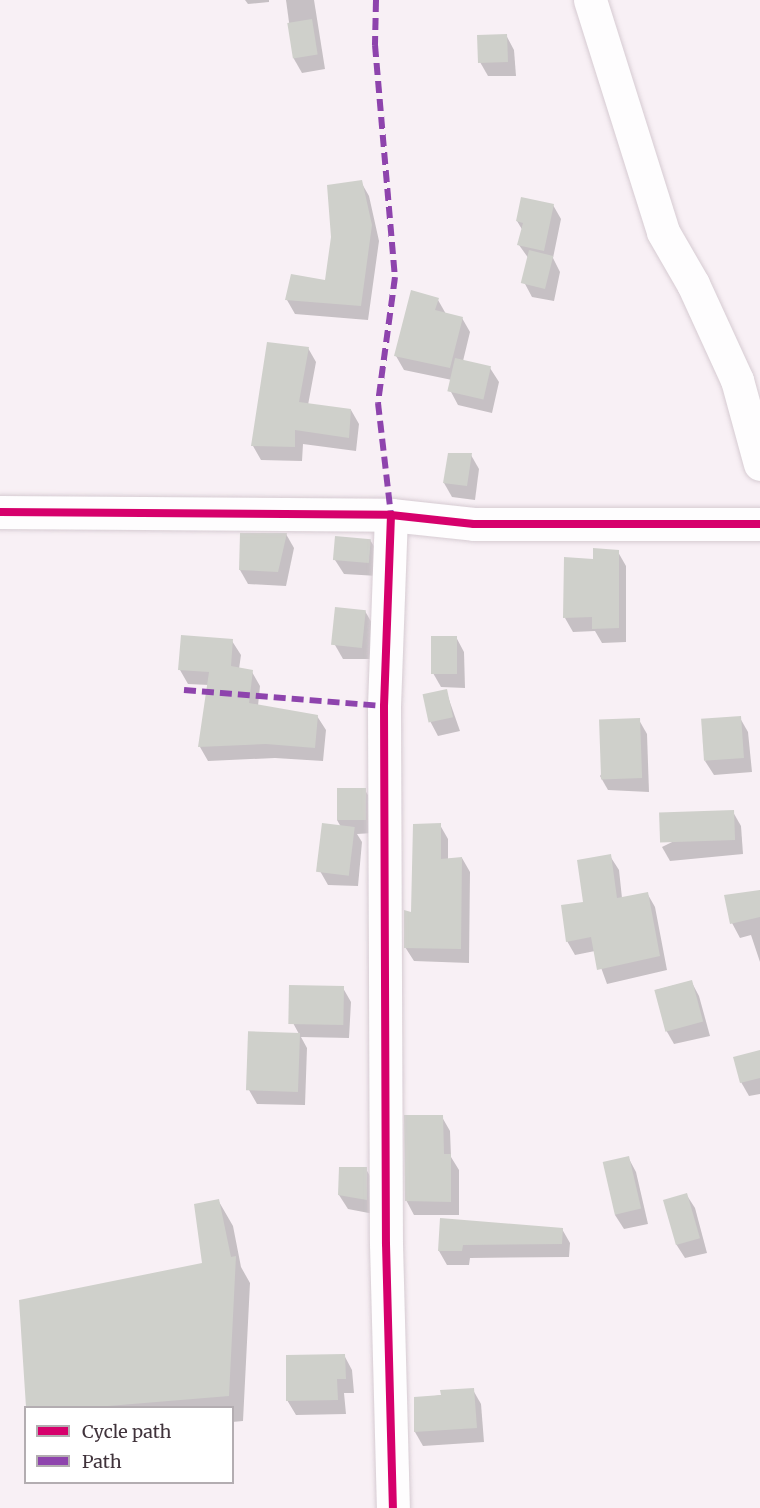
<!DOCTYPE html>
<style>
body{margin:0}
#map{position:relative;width:760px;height:1508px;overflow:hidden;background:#f8f0f5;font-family:Merriweather,serif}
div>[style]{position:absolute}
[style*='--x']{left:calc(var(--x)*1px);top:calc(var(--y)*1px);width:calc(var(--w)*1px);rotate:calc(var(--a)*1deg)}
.shadow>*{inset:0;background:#0003}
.building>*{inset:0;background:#cfd0cb;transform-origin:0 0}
.roads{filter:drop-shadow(0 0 2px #d6cbd2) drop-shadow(0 0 2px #d6cbd2)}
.minor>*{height:33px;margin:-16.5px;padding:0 16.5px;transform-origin:16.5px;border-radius:16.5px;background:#fefdfe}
.quiet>*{height:6px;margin-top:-3px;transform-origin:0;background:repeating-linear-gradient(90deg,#8e44ad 0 12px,transparent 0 18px)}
.cycleway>*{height:8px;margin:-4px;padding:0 4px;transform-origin:4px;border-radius:4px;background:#d6006c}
span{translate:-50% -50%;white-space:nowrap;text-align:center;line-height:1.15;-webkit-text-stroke:4.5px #fff;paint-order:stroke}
.legend{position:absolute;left:24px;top:1406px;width:210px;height:78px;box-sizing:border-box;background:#fff;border:2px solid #b3adb1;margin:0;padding:8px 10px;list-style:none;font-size:18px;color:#40333b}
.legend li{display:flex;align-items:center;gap:12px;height:30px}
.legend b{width:30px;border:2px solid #b3adb1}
</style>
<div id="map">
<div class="shadow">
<div style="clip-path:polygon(245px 0,269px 0,269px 2px,248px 4px)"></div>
<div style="clip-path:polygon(286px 0,314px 0,325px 69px,302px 73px,294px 59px)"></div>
<div style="clip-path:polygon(506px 35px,514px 50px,516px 76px,488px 76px,480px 62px)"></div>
<div style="clip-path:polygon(361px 182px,369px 196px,379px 241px,368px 320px,295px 314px,287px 300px,326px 281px)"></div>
<div style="clip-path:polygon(553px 205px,561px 219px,553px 258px,560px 272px,554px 301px,532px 297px,524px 282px,529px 259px,519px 245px,523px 231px,517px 221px)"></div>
<div style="clip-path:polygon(438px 300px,446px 314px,462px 318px,470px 332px,463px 361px,490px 368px,499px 382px,492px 413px,458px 405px,450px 390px,452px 380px,404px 370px,396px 356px)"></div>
<div style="clip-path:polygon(308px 348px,316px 362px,308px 405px,351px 410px,359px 424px,356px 451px,303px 444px,302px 461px,261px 460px,253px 446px)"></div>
<div style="clip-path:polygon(449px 455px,471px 455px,479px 469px,475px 500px,452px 497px,444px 483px)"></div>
<div style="clip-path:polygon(241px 534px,286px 534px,294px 548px,286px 586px,248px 584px,240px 570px)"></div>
<div style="clip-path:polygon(370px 540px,379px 554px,378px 576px,344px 574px,335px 560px)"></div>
<div style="clip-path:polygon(618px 552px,626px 566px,626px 642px,602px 643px,595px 631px,573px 632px,565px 618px,594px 560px)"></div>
<div style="clip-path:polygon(336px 608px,365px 611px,373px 625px,372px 659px,343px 659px,335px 645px)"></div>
<div style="clip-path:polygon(456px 637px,464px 652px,465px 688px,441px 687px,433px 673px)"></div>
<div style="clip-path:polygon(232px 641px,241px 655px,239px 669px,252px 672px,260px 686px,258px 706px,317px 716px,326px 730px,323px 761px,275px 758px,208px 761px,200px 747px,209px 685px,188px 684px,180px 670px)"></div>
<div style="clip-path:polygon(446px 691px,460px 731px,438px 736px,430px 721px)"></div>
<div style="clip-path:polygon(740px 718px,748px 732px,752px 772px,714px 775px,705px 761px)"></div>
<div style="clip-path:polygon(639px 720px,647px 734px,649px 792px,608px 790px,600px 776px)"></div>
<div style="clip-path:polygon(365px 790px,373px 804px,373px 833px,357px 834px,362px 842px,358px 886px,328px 885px,320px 871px,341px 827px,337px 820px)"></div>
<div style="clip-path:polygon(733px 812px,741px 826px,743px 854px,670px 861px,662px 847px)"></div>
<div style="clip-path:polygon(440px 825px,448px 839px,448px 859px,462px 858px,470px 872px,469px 963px,414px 961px,405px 947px)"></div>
<div style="clip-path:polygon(610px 856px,619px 870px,622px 898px,647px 893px,655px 907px,667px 970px,607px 984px,595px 951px,575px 955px,567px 941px)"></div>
<div style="clip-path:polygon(760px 890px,760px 962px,751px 935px,740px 938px,732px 923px)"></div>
<div style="clip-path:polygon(691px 981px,699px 996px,710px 1036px,674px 1044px,666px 1030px,656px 990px)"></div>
<div style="clip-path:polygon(343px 988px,351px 1002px,349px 1038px,301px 1037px,307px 1048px,305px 1105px,257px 1104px,249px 1090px,299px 1034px,293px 1023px)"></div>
<div style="clip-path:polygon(760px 1053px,760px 1094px,749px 1096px,741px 1082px)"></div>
<div style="clip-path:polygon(442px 1117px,450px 1131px,451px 1157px,459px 1170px,459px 1215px,414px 1215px,406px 1200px)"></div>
<div style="clip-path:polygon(628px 1157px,636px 1172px,648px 1224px,624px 1229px,615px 1215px)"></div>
<div style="clip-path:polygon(366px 1169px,374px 1183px,374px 1214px,348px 1209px,339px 1195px)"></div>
<div style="clip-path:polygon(686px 1194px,695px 1208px,707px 1253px,685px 1258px,676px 1244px)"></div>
<div style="clip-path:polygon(218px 1200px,233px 1226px,241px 1267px,250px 1283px,243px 1421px,232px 1422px,232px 1408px,27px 1408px,21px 1301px,203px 1264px)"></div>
<div style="clip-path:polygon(441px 1220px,562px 1229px,570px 1243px,569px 1257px,470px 1258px,469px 1265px,447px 1265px,439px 1251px)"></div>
<div style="clip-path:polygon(344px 1355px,352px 1370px,354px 1393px,344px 1393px,346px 1414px,296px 1415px,287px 1400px)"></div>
<div style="clip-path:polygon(473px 1390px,481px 1404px,484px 1442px,423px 1446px,415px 1432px,416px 1399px)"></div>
</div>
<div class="building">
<div style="left:312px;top:19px;width:36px;height:25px;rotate:81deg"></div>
<div style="left:507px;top:34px;width:28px;height:30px;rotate:88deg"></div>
<div style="clip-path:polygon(362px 180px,372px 225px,361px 306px,285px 300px,291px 274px,325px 280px,331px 237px,327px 185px)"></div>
<div style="clip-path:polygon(521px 197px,554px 204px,544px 251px,517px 245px,523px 223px,516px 221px)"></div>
<div style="left:529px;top:250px;width:25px;height:34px;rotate:14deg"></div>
<div style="clip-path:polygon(411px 290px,439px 298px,435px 310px,463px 317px,450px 368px,394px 356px)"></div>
<div style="clip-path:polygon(267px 342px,309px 347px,299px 402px,351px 409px,349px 438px,295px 430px,295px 447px,251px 446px)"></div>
<div style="left:455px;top:358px;width:37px;height:34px;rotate:13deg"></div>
<div style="clip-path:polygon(448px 453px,472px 453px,467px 486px,443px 483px)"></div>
<div style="clip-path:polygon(240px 533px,287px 533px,278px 572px,239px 570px)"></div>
<div style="left:335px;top:536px;width:36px;height:24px;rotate:5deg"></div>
<div style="clip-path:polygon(593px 548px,619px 550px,619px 628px,592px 629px,592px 617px,563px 618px,564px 557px,593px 559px)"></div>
<div style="left:335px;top:607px;width:31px;height:38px;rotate:6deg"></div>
<div style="clip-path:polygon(181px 635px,233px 639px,231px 666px,253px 670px,249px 703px,318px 715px,315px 748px,266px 744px,198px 747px,209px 672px,178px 670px)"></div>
<div style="left:431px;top:636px;width:26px;height:38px"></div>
<div style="left:447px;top:689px;width:29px;height:25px;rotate:78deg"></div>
<div style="left:741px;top:716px;width:42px;height:40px;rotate:86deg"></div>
<div style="left:640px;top:718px;width:60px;height:41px;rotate:88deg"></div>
<div style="left:337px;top:788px;width:29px;height:32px"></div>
<div style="left:734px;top:810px;width:30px;height:75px;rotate:88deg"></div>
<div style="left:322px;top:823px;width:33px;height:49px;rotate:7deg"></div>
<div style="clip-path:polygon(441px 823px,441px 859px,462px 857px,461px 949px,404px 948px,404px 910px,411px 912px,413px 824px)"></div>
<div style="clip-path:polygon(611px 854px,617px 898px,648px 892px,660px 956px,597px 970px,591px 937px,566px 942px,561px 905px,583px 902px,577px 860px)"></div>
<div style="clip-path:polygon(760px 890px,760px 917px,730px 924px,724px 895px)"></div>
<div style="left:692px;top:980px;width:43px;height:39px;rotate:75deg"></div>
<div style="left:289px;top:985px;width:55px;height:39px;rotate:1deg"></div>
<div style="left:300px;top:1033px;width:59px;height:52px;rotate:92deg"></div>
<div style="clip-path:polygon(760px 1050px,760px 1078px,740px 1083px,733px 1057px)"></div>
<div style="clip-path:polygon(404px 1115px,443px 1115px,444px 1154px,451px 1154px,451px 1202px,405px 1201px)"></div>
<div style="left:629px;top:1156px;width:54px;height:27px;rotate:77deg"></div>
<div style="clip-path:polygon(339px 1167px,367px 1167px,367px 1200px,338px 1195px)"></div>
<div style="left:687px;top:1193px;width:47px;height:25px;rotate:74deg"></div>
<div style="clip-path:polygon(219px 1199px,231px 1257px,236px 1256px,229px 1396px,96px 1407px,26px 1407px,19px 1300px,202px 1263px,194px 1204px)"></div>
<div style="clip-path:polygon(440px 1218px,563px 1228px,562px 1244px,463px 1245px,462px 1251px,438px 1251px)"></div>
<div style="clip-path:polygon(345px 1354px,346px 1379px,337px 1379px,338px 1400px,286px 1401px,286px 1355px)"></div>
<div style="clip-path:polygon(474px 1388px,477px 1428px,414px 1432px,414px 1397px,441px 1395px,440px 1390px)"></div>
</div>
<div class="roads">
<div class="minor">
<div style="--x:590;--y:0;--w:243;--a:72.5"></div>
<div style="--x:663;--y:232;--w:60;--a:60"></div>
<div style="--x:693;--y:284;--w:106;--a:65.4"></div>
<div style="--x:737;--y:380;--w:87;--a:74.7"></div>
<div style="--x:0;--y:512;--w:391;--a:0.4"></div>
<div style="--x:391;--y:515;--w:83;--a:6.2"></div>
<div style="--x:474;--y:524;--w:286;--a:0"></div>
<div style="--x:391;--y:515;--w:191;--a:92.1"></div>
<div style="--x:384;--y:706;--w:538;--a:89.79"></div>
<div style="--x:386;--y:1244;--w:264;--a:88.5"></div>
</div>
</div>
<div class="quiet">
<div style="--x:376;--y:0;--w:45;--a:91.3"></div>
<div style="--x:375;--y:45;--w:233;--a:85.1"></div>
<div style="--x:395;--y:277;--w:127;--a:97.7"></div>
<div style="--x:378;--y:403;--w:113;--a:83.4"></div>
<div style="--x:184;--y:690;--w:201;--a:4.6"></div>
</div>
<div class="cycleway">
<div style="--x:0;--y:512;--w:391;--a:0.4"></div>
<div style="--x:391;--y:515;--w:83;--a:6.2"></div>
<div style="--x:474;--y:524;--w:286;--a:0"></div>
<div style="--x:391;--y:515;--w:191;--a:92.1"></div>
<div style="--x:384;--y:706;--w:538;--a:89.79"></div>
<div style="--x:386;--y:1244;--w:264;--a:88.5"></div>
</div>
<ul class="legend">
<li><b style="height:8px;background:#d6006c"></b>Cycle path</li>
<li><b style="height:8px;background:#8e44ad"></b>Path</li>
</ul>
</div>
